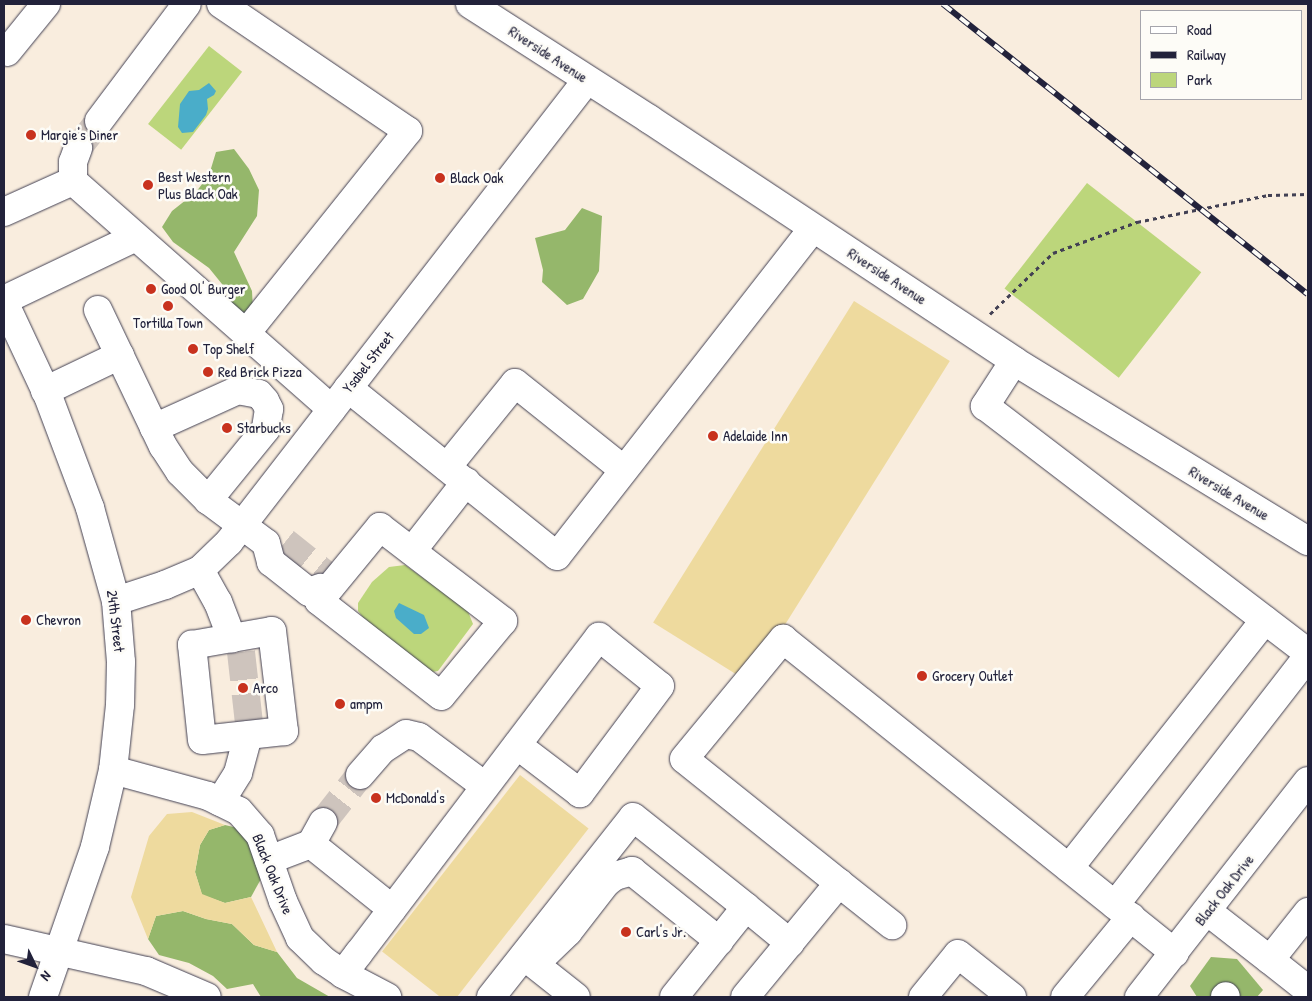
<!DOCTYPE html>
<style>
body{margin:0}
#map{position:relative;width:1312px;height:1001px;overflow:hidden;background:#f9edde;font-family:"Patrick Hand",sans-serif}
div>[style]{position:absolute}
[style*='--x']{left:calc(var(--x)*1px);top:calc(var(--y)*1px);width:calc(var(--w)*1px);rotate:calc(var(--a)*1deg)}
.green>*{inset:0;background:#bcd67b;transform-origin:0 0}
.forest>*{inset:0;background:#95b76b}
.sand>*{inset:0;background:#eeda9e;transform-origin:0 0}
.water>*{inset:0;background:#4aadc9}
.minor-tunnel>*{height:28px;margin-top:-14px;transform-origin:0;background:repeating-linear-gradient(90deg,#cec4bd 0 28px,transparent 0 42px)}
.path>*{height:3px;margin-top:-1.5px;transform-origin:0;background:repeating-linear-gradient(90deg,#424053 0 4px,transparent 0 8px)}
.roads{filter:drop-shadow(0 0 1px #424053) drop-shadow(0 0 1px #424053)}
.minor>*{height:28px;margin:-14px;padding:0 14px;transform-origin:14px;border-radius:14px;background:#fff}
.major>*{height:28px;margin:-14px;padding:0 14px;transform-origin:14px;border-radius:14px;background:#fff}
.highway>*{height:28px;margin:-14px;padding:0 14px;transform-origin:14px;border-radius:14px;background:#fff}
.rail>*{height:5.5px;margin-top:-2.75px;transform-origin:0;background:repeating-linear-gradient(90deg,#fdfcf7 0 11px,#22223b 0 22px);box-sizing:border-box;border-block:1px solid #22223b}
.dots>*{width:14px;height:14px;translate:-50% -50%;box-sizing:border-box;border:2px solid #fdfcf7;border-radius:50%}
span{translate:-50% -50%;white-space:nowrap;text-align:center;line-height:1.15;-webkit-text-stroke:5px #fdfcf7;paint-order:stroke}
.street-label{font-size:15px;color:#22223b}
.poi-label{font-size:15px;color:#22223b}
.left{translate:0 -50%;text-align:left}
.frame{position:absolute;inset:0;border:5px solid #22223b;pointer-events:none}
.legend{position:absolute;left:1140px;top:10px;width:162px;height:90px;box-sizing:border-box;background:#fdfcf7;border:1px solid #a5a5ac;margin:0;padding:6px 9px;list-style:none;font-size:15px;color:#22223b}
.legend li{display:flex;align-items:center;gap:10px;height:25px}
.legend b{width:25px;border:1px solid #a5a5ac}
.north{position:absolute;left:10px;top:941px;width:50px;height:50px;-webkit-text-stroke:4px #fdfcf7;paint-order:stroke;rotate:132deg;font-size:14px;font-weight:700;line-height:20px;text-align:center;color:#22223b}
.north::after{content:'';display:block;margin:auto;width:18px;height:22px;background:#22223b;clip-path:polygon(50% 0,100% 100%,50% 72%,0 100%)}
</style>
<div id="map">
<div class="green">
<div style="left:209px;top:46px;width:42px;height:99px;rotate:38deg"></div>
<div style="left:1087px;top:183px;width:145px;height:134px;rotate:38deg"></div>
<div style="clip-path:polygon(405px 565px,467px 609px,473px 624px,438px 671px,426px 673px,367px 623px,358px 611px,358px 603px,372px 582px,389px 567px)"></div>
</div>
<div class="forest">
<div style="clip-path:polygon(234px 149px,249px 169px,259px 190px,257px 216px,234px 252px,252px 291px,253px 310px,237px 315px,222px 284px,209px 268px,173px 242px,162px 227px,172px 211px,196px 192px,209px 175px,216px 152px)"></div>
<div style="clip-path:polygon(582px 208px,602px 216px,599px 271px,583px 299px,567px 305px,542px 282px,543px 270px,535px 238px,565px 230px)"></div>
<div style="clip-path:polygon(225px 825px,246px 830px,261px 879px,251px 897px,225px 903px,202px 895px,195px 872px,200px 845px,209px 830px)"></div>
<div style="clip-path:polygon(183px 911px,206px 919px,232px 924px,254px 945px,277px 952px,297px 978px,330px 997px,261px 997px,253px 984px,227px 989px,213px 976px,189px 963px,159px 955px,148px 939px,156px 916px)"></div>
<div style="clip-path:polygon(1211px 957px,1237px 959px,1263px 990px,1257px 997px,1197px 997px,1190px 986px)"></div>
</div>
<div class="sand">
<div style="left:854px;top:301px;width:113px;height:379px;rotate:32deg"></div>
<div style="left:520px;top:775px;width:87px;height:224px;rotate:38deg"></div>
<div style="clip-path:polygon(192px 812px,225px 825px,209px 830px,200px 845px,195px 872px,202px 894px,225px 903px,251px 897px,277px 952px,254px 945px,232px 924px,206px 919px,183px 911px,156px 916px,148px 939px,131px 897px,149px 836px,167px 814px)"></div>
</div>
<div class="water">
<div style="clip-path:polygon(209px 83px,216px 91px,214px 95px,207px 99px,208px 109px,206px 115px,193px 132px,182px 133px,178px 127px,180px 104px,189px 91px,199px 90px)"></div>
<div style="clip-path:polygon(399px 603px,424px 615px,429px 628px,421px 634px,414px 634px,396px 618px,394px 611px)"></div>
</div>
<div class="minor-tunnel">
<div style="--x:78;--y:148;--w:34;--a:-52"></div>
<div style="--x:285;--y:542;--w:50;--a:38.5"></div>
<div style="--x:241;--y:652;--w:71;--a:83.6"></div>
<div style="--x:323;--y:822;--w:60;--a:-51.8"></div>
</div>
<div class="path">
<div style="--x:990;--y:314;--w:88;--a:-44.1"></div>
<div style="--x:1053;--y:253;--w:90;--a:-20.3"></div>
<div style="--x:1137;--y:222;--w:134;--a:-11.6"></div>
<div style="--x:1268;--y:195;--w:40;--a:-1.4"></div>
</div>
<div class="roads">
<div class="minor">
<div style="--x:221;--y:4;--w:226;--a:34.2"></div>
<div style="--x:408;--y:131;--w:259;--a:128.7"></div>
<div style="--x:470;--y:4;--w:213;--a:32.7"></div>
<div style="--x:649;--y:119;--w:438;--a:33.5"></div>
<div style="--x:1014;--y:361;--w:345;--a:31.5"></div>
<div style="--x:7;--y:52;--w:62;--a:-50.9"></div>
<div style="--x:99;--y:121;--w:146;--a:-53.1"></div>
<div style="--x:73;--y:181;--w:19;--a:-90"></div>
<div style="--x:73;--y:162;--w:15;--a:-70"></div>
<div style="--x:4;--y:212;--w:76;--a:-24.2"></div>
<div style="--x:73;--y:181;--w:345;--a:41.4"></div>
<div style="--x:4;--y:300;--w:146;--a:-25.5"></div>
<div style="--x:98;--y:310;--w:151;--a:64.5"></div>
<div style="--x:163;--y:446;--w:31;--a:57"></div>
<div style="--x:180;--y:472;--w:40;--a:45"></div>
<div style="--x:208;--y:500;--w:72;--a:36.6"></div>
<div style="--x:266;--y:543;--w:20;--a:75"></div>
<div style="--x:271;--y:562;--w:48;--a:38.3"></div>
<div style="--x:309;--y:592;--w:12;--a:-20"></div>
<div style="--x:1014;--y:361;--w:54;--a:122.8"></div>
<div style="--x:985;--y:406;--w:407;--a:37.4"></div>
<div style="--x:348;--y:388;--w:268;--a:38.8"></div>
<div style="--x:557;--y:556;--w:416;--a:-52"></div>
<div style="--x:45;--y:391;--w:83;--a:-25.6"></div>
<div style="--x:154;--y:428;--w:92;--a:-24.3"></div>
<div style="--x:238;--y:390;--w:21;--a:11"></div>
<div style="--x:259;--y:394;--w:9;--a:49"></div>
<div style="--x:265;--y:401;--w:9;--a:63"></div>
<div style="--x:269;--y:409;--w:20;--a:99"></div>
<div style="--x:266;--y:429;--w:92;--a:129.2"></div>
<div style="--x:447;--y:467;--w:108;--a:-51"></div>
<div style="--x:515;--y:383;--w:139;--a:38.6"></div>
<div style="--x:380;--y:527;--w:155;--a:37.4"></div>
<div style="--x:503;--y:621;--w:97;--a:129.6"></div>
<div style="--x:441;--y:696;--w:155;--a:-142.1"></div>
<div style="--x:319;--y:601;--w:96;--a:-50.5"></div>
<div style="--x:412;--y:551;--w:88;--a:-52"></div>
<div style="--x:200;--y:570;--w:37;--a:61"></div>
<div style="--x:218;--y:602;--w:39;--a:69"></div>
<div style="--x:116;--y:601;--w:52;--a:-18.1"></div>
<div style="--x:165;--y:585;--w:38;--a:-23"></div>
<div style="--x:200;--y:570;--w:40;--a:-44"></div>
<div style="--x:229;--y:542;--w:584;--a:-52.23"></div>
<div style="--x:272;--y:631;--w:101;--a:83.2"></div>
<div style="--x:284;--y:731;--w:82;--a:173.7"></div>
<div style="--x:202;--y:740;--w:96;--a:-96"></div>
<div style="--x:192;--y:645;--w:81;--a:-9.9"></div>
<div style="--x:113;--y:770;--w:98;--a:15.3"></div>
<div style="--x:208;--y:796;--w:34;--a:26"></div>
<div style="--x:239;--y:811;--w:32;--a:49"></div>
<div style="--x:260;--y:835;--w:70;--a:70.8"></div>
<div style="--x:283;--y:901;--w:41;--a:65.3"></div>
<div style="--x:300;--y:938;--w:33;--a:44"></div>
<div style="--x:324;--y:961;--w:23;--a:34"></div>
<div style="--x:343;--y:974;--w:50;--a:27.6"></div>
<div style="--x:360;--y:775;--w:35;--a:-49"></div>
<div style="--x:383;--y:749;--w:27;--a:-33"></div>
<div style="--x:406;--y:734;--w:13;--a:13"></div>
<div style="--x:419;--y:737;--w:82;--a:36.6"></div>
<div style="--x:220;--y:802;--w:34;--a:-58"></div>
<div style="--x:238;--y:773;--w:39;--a:-75"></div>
<div style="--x:311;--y:844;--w:25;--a:-61"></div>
<div style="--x:269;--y:860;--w:45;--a:-20.9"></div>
<div style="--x:311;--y:844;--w:104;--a:38.7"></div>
<div style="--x:1069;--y:868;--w:316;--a:-51.7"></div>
<div style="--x:839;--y:883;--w:68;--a:38.4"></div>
<div style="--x:1115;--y:905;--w:315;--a:-52.2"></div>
<div style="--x:746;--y:907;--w:57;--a:39.3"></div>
<div style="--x:1207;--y:911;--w:80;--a:37.9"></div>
<div style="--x:1308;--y:912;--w:61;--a:128.4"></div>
<div style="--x:1270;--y:960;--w:48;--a:38.3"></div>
<div style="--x:524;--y:956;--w:66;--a:38.3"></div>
<div style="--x:539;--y:960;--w:40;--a:-44"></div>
<div style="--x:568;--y:932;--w:62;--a:-52.2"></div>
<div style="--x:606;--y:883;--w:11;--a:-38"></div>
<div style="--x:615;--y:876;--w:18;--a:-16"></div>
<div style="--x:632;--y:871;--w:112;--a:38.8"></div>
<div style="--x:343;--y:974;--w:26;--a:-53"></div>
<div style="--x:359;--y:953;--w:397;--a:-52.8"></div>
<div style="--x:599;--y:637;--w:78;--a:38.8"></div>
<div style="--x:660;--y:686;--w:134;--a:126.8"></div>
<div style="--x:580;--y:793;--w:79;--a:-142.7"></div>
<div style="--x:491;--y:997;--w:229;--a:-51.7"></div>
<div style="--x:633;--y:817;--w:144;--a:38.5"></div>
<div style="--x:746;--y:907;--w:115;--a:128.7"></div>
<div style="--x:745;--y:997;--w:148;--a:-50.5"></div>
<div style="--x:839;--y:883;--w:198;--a:-141.3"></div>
<div style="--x:684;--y:759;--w:156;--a:-50.5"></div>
<div style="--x:783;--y:639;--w:502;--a:38.7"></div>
<div style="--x:923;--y:997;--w:55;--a:-50.9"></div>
<div style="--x:958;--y:954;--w:69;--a:38.5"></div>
<div style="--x:1065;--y:997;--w:104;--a:-50.5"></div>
<div style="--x:1139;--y:997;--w:274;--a:-52"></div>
<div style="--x:1225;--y:997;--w:1;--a:-45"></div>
</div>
<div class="major">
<div style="--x:4;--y:302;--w:104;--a:64.9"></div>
<div style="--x:48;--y:396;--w:120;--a:69.4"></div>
<div style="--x:90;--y:508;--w:97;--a:74.4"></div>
<div style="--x:116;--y:601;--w:61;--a:85.3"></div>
<div style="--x:121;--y:662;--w:43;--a:91.3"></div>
<div style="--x:120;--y:705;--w:65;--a:96.1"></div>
<div style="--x:113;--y:770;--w:79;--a:103.2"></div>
<div style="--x:95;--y:847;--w:110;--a:109.1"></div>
</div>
<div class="highway">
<div style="--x:4;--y:939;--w:146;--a:12.7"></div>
<div style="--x:146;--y:971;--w:66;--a:23.1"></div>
<div style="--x:43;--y:997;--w:49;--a:-70.8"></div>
</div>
</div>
<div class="rail">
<div style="--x:943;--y:4;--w:466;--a:38.5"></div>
</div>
<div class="dots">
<div style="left:31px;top:135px;background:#c8321e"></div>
<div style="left:440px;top:178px;background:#c8321e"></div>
<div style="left:148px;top:185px;background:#c8321e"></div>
<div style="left:151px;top:289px;background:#c8321e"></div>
<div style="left:168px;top:306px;background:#c8321e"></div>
<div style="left:193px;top:349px;background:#c8321e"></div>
<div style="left:208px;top:372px;background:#c8321e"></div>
<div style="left:227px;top:428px;background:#c8321e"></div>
<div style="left:713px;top:436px;background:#c8321e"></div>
<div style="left:26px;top:620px;background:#c8321e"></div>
<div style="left:922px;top:676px;background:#c8321e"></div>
<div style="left:243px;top:688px;background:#c8321e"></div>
<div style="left:340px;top:704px;background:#c8321e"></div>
<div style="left:376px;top:798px;background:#c8321e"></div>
<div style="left:626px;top:932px;background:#c8321e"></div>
</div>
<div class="street-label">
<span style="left:548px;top:54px;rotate:33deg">Riverside Avenue</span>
<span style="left:887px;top:276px;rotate:33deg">Riverside Avenue</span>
<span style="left:368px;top:362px;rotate:-52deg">Ysabel Street</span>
<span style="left:1229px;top:493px;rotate:31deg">Riverside Avenue</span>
<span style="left:116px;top:621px;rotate:83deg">24th Street</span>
<span style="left:273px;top:874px;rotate:68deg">Black Oak Drive</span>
<span style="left:1224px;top:890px;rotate:-52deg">Black Oak Drive</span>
</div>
<div class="poi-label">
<span class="left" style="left:41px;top:135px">Margie's Diner</span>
<span class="left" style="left:158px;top:185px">Best Western<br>Plus Black Oak</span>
<span class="left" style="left:450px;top:178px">Black Oak</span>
<span class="left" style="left:161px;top:289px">Good Ol' Burger</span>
<span style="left:168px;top:323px">Tortilla Town</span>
<span class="left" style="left:203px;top:349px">Top Shelf</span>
<span class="left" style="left:218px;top:372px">Red Brick Pizza</span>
<span class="left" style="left:237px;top:428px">Starbucks</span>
<span class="left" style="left:723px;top:436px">Adelaide Inn</span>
<span class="left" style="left:36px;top:620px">Chevron</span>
<span class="left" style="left:932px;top:676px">Grocery Outlet</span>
<span class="left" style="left:253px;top:688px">Arco</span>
<span class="left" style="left:350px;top:704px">ampm</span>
<span class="left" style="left:386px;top:798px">McDonald's</span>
<span class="left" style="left:636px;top:932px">Carl's Jr.</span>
</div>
<div class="frame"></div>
<ul class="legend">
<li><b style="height:6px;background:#fff"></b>Road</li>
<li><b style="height:6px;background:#22223b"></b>Railway</li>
<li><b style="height:14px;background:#bcd67b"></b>Park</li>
</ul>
<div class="north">N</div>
</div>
